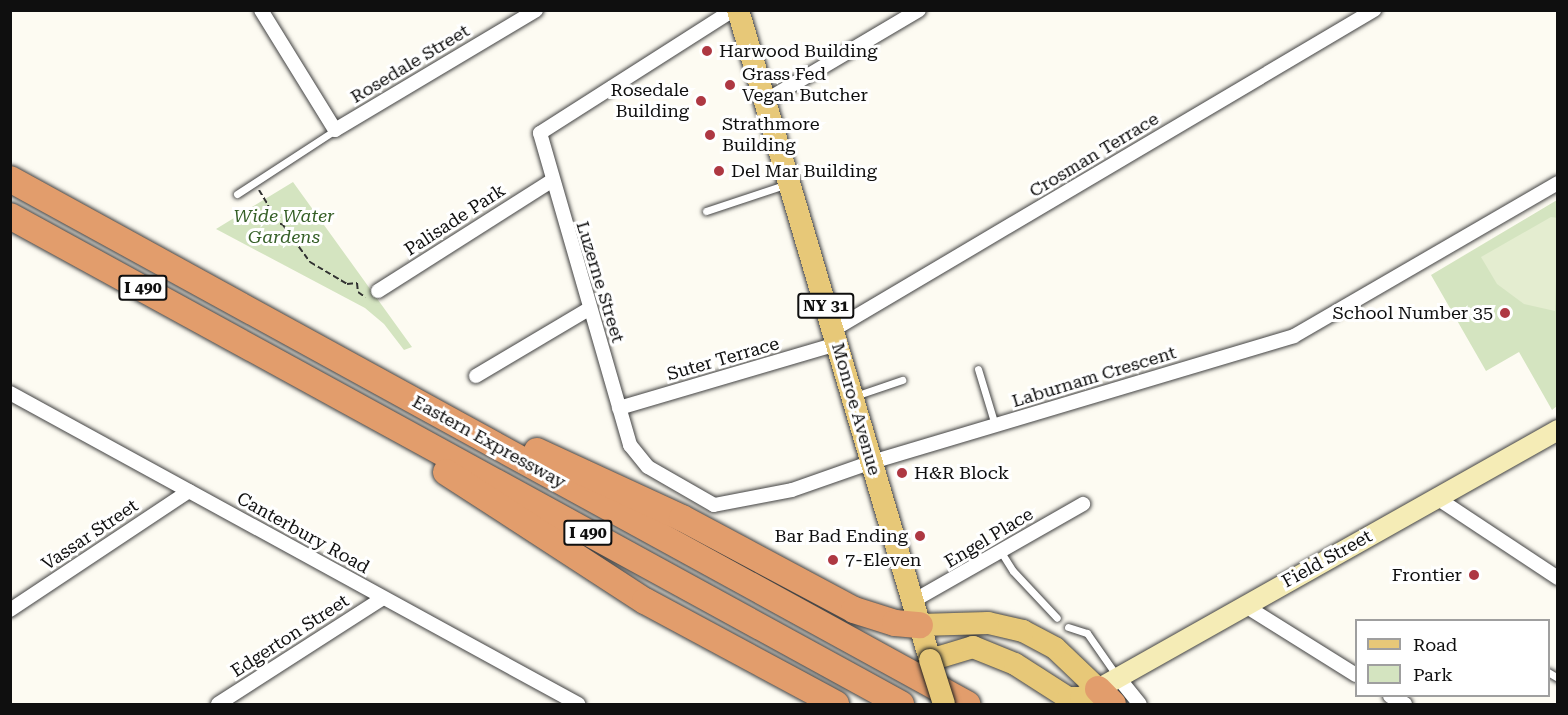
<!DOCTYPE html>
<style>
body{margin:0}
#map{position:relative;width:1568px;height:715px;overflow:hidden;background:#fdfbf2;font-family:"Roboto Serif",serif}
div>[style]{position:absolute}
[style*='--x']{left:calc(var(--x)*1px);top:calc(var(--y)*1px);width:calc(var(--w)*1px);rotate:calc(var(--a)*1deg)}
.green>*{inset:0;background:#d4e4c0}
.pitch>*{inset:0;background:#e4edd0}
.path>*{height:2px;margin-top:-1px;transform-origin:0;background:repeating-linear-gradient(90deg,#313131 0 6px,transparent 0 9px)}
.roads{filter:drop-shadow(0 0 2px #424242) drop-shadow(0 0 2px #424242)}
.lane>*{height:7px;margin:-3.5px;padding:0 3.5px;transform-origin:3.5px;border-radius:3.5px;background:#fff}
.street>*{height:14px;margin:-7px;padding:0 7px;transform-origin:7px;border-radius:7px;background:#fff}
.secondary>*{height:20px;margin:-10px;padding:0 10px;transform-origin:10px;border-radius:10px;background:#f5ecb6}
.primary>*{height:22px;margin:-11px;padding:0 11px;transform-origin:11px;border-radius:11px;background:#e7c878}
.highway>*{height:26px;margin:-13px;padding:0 13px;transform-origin:13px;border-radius:13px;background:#e29d6c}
.bridges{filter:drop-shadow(0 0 2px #202020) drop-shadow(0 0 2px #202020)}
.primary-bridge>*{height:22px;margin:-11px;padding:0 11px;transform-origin:11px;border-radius:11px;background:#e7c878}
.dots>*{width:16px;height:16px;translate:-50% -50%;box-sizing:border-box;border:3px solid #fff;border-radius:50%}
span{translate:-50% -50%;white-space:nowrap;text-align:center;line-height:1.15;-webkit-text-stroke:6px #fff;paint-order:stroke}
.shield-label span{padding:2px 4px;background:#fff;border:2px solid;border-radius:4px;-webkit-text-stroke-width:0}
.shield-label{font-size:16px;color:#0f0f0f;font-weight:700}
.poi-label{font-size:18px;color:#0f0f0f}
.left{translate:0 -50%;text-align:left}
.right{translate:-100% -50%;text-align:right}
.street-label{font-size:18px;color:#0f0f0f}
.park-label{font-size:18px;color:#355f27;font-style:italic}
.frame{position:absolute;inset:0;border:12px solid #0f0f0f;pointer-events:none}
.legend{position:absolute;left:1355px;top:619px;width:195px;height:78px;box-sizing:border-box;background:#fff;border:2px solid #9f9f9f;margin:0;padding:8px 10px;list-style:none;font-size:18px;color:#0f0f0f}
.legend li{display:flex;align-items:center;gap:12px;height:30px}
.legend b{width:30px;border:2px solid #9f9f9f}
</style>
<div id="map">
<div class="green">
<div style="clip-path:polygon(293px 182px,412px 347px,404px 350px,384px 324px,365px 308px,216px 229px)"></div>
<div style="clip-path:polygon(1557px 200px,1557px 406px,1552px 410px,1519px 352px,1486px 371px,1431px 275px)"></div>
</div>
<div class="pitch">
<div style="clip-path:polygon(1551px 217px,1558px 218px,1555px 311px,1524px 304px,1497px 284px,1481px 257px)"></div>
</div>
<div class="path">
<div style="--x:259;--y:190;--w:17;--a:59"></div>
<div style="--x:268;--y:205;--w:16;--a:75"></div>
<div style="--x:272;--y:220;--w:12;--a:24"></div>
<div style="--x:283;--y:225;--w:46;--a:53.9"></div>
<div style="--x:310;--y:262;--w:43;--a:30.7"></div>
<div style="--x:347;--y:284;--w:10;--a:-6"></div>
<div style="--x:357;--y:283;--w:9;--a:84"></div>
<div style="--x:358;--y:292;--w:9;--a:36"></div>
</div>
<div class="roads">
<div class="lane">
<div style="--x:237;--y:194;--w:117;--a:-33.1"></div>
<div style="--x:706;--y:211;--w:85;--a:-18.4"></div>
<div style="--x:978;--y:369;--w:59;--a:73.1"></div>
<div style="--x:855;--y:396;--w:50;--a:-18.8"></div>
<div style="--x:1001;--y:552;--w:22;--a:58"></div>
<div style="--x:1013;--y:571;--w:64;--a:46.9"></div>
<div style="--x:1068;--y:627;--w:20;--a:18"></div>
<div style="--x:1087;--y:633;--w:52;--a:55.1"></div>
<div style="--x:1548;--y:672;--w:12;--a:31"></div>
</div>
<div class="street">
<div style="--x:261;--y:10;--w:141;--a:58.3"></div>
<div style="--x:335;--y:130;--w:234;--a:-30.8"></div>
<div style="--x:733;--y:10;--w:229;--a:147.5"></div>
<div style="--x:540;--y:133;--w:325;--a:73.9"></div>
<div style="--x:630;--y:445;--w:28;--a:51"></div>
<div style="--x:648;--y:467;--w:76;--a:29.9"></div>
<div style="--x:714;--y:505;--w:79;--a:-10.9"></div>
<div style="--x:792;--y:490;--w:85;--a:-19.3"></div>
<div style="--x:872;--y:462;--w:440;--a:-16.6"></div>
<div style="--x:1294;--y:336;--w:305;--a:-30.1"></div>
<div style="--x:765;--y:101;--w:179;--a:-30.6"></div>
<div style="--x:378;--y:291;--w:205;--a:-32.4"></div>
<div style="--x:833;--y:330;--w:629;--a:-30.6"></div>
<div style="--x:476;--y:376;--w:131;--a:-30.7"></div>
<div style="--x:10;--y:393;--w:648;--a:28.7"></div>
<div style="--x:619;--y:408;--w:227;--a:-16.4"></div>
<div style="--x:1437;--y:498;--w:145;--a:33.5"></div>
<div style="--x:913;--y:601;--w:196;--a:-29.7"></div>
<div style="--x:1244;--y:605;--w:132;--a:32"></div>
<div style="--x:10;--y:610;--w:215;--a:-33.6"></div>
<div style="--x:1117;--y:676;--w:36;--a:51"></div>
<div style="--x:1390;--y:696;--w:17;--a:28"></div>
<div style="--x:218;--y:704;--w:196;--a:-32.7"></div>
</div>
<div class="secondary">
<div style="--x:1098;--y:689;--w:528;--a:-29.38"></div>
</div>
<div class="primary">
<div style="--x:738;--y:10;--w:678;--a:73.54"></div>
<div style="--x:930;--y:660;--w:45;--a:-16.8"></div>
<div style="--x:973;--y:647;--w:45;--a:22"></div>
<div style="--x:1015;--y:664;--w:63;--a:32.7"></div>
<div style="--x:1068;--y:698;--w:13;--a:0"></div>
<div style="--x:1081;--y:698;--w:19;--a:-28"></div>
<div style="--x:1098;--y:689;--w:59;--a:-136.4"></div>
<div style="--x:1055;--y:648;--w:36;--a:-152"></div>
<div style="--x:1023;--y:631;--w:36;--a:-167"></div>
<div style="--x:988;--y:623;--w:68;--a:178.3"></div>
</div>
<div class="highway">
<div style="--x:10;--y:179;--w:1092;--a:28.75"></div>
<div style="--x:10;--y:216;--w:1016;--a:28.71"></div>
<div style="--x:537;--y:451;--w:160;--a:24.8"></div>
<div style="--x:682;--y:518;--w:195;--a:28.1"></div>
<div style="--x:854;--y:610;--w:43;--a:17.6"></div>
<div style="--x:895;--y:623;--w:25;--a:5"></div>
<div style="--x:446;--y:472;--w:237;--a:33"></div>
<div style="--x:645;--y:601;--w:217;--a:28.3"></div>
<div style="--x:1098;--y:689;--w:21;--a:45"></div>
</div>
</div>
<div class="bridges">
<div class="primary-bridge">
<div style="--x:930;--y:660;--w:46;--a:72.3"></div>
</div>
</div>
<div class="dots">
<div style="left:707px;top:51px;background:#ae3842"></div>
<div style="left:730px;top:85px;background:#ae3842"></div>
<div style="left:701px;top:101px;background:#ae3842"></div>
<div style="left:710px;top:135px;background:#ae3842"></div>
<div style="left:719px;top:171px;background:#ae3842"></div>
<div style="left:1505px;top:313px;background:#ae3842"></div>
<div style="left:902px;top:473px;background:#ae3842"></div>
<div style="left:920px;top:536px;background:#ae3842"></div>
<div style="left:833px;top:560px;background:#ae3842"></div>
<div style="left:1474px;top:575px;background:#ae3842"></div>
</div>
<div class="shield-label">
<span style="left:143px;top:288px">I 490</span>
<span style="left:826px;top:306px">NY 31</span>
<span style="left:588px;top:533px">I 490</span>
</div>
<div class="poi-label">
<span class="left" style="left:719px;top:51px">Harwood Building</span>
<span class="left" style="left:742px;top:85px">Grass Fed<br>Vegan Butcher</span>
<span class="right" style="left:689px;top:101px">Rosedale<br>Building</span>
<span class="left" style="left:722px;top:135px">Strathmore<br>Building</span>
<span class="left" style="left:731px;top:171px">Del Mar Building</span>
<span class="right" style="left:1493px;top:313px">School Number 35</span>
<span class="left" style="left:914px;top:473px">H&amp;R Block</span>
<span class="right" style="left:908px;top:536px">Bar Bad Ending</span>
<span class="left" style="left:845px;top:560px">7-Eleven</span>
<span class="right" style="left:1462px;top:575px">Frontier</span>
</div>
<div class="street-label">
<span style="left:410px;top:64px;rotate:-31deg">Rosedale Street</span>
<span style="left:1094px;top:155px;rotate:-31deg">Crosman Terrace</span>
<span style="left:455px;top:220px;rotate:-33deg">Palisade Park</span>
<span style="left:600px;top:282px;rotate:73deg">Luzerne Street</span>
<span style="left:723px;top:359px;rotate:-16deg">Suter Terrace</span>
<span style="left:1094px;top:377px;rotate:-17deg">Laburnam Crescent</span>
<span style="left:856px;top:409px;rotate:74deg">Monroe Avenue</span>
<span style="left:489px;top:442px;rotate:29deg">Eastern Expressway</span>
<span style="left:303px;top:533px;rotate:29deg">Canterbury Road</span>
<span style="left:90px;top:535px;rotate:-34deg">Vassar Street</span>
<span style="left:989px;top:538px;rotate:-31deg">Engel Place</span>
<span style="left:1327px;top:559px;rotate:-29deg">Field Street</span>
<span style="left:290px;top:636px;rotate:-33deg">Edgerton Street</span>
</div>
<div class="park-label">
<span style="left:284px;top:227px">Wide Water<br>Gardens</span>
</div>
<div class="frame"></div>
<ul class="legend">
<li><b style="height:8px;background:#e7c878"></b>Road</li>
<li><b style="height:16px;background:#d4e4c0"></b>Park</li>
</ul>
</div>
